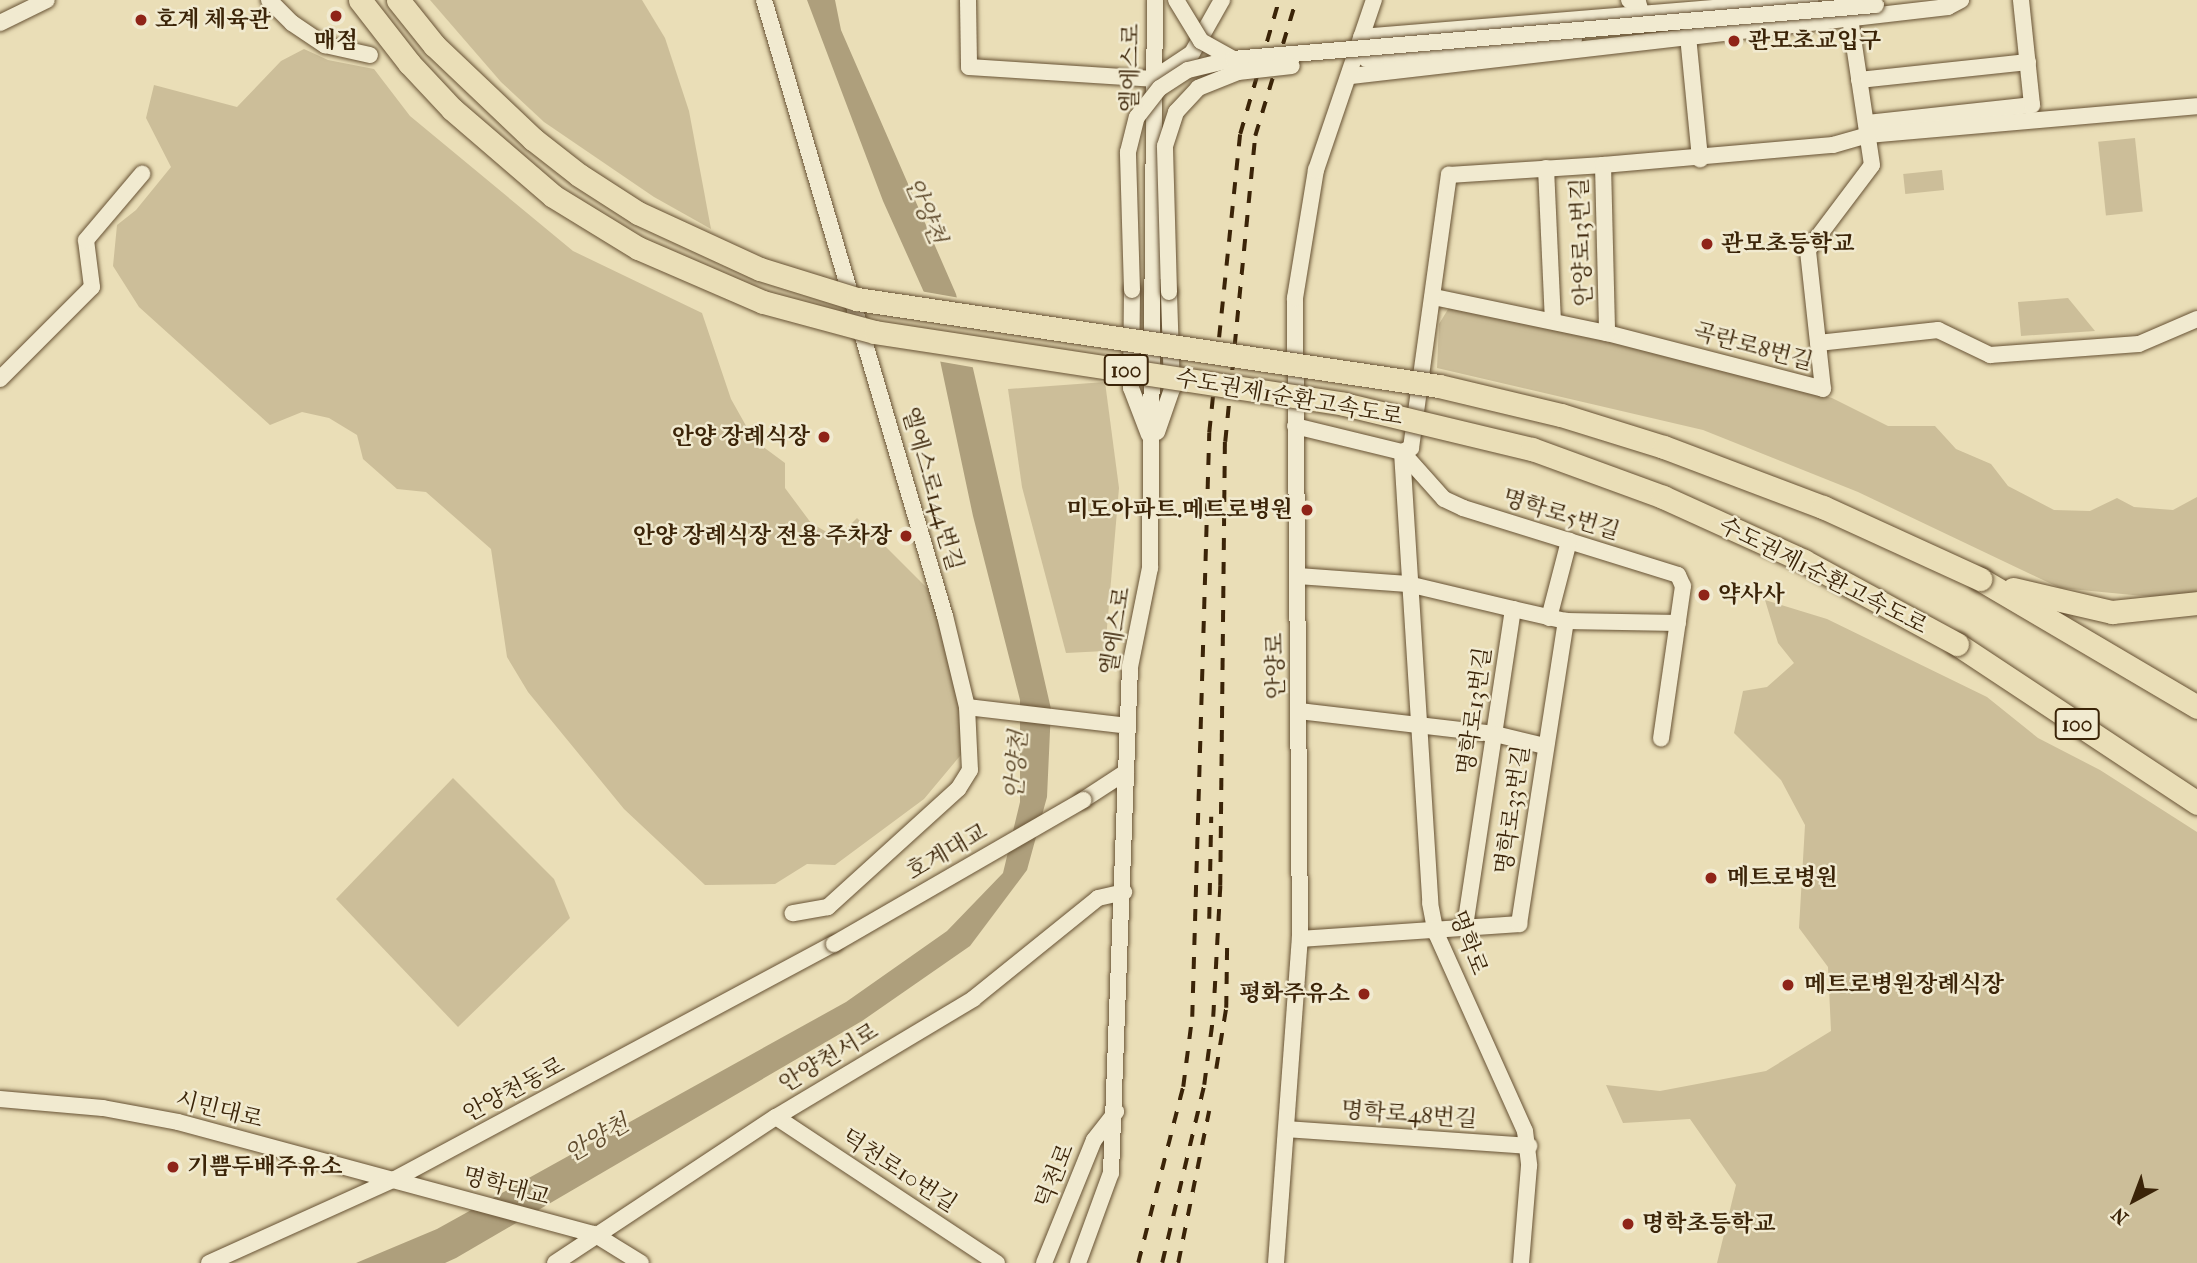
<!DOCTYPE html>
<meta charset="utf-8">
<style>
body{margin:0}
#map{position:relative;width:2197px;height:1263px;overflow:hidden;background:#eadeb7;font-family:"IM FELL French Canon","Noto Serif KR",serif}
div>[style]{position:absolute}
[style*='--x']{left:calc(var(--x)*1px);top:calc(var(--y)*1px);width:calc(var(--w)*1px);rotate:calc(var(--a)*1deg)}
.green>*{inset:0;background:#ccbe99;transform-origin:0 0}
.water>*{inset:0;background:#ae9f7c}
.pier>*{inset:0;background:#eadeb7}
.roads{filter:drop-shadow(0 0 2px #675234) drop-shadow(0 0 2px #675234)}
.minor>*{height:16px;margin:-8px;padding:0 8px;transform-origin:8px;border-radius:8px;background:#f1ead0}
.highway>*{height:23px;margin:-11.5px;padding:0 11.5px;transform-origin:11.5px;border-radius:11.5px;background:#eadeb7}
.rail>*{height:3.5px;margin-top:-1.75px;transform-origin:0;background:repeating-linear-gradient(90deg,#3b2408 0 12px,transparent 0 24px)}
.bridges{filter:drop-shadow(0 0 2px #675234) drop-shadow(0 0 2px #675234)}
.minor-bridge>*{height:16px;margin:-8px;padding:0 8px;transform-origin:8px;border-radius:8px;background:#f1ead0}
.highway-bridge>*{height:23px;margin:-11.5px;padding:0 11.5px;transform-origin:11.5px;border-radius:11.5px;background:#eadeb7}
.dots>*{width:19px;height:19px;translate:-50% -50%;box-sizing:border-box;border:4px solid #f1ead0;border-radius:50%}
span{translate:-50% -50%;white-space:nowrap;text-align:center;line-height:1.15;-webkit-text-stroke:5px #f1ead0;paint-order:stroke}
.shield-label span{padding:2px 5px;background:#f1ead0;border:2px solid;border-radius:5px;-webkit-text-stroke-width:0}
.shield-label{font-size:21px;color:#3b2408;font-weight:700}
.poi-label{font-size:23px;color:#3b2408;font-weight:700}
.left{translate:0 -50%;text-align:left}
.right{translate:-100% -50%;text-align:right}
.street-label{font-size:23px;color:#3b2408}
.water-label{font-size:24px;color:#5e492b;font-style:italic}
.north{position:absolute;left:2099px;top:1165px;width:70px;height:70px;-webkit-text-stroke:5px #f1ead0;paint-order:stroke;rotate:221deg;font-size:19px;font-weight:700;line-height:28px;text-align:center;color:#3b2408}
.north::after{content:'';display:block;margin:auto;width:24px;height:32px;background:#3b2408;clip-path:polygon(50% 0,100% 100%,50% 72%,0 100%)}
</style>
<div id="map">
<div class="green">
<div style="clip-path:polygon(430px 0,642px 0,665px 38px,689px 111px,711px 229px,654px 197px,544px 122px,501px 82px)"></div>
<div style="clip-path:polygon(304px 49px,328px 60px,374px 69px,410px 116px,573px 251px,702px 313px,731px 399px,754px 440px,785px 463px,785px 488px,811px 523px,837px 538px,857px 518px,940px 601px,975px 738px,924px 799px,835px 865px,807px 864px,775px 884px,705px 885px,624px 809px,528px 692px,507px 657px,491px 549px,426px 492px,397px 489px,363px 459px,357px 435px,329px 418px,302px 412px,270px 425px,139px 307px,113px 266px,117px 225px,136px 210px,171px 167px,146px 118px,154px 85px,237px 107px,281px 61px)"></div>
<div style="left:2135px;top:138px;width:74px;height:37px;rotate:84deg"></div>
<div style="left:1942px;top:170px;width:20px;height:39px;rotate:84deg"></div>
<div style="clip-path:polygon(2068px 298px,2095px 331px,2021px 336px,2018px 302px)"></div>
<div style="clip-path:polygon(1450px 306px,1612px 339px,1737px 372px,1832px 398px,1888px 426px,1935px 426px,1956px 449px,1991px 464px,2008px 486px,2054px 510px,2090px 511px,2117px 498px,2134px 507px,2173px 510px,2197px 497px,2197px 592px,2164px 598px,2060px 588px,1858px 492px,1703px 430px,1437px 368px,1439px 324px)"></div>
<div style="clip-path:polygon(1105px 382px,1119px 488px,1105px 651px,1066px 653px,1022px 487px,1008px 389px)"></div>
<div style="clip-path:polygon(1765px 600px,1827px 619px,1987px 697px,2038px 738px,2100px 770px,2197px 832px,2197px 1263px,1717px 1263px,1736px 1185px,1690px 1119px,1623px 1123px,1606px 1085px,1660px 1091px,1766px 1071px,1831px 1031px,1828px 967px,1799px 928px,1805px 825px,1781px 780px,1734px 733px,1743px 691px,1767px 687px,1794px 663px,1778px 643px)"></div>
<div style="clip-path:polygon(453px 778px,554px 879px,570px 918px,458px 1027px,336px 899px)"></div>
</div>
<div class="water">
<div style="clip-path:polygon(807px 0,835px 0,841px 30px,956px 294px,1051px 709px,1047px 797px,1027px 870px,970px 946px,862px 1021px,456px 1258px,445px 1263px,356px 1263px,437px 1229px,846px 1002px,947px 931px,1003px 873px,1020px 802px,1020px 700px,973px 516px,927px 299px,883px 201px)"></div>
</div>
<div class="pier">
<div style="clip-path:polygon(920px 291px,960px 298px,977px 368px,937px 361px)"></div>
</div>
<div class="roads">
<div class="minor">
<div style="--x:269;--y:0;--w:33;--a:45"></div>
<div style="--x:292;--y:23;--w:40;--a:34"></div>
<div style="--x:325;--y:45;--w:46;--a:12.5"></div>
<div style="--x:764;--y:0;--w:642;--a:73.63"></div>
<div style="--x:945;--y:616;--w:94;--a:76.4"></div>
<div style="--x:967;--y:707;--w:63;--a:87.3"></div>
<div style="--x:970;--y:770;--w:22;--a:122"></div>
<div style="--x:958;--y:789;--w:176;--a:137.8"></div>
<div style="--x:828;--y:907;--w:36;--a:170"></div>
<div style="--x:968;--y:0;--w:67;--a:89.1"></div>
<div style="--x:969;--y:67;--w:184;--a:3.7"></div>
<div style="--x:1153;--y:79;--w:47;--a:-33.7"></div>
<div style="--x:1192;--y:53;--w:61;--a:-60.5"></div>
<div style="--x:1629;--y:0;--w:9;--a:13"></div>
<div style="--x:1638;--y:2;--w:14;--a:73"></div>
<div style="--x:0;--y:23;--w:52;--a:-26.1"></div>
<div style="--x:1688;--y:36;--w:124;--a:84.4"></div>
<div style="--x:1361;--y:37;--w:451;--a:-4.7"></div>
<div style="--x:1366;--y:59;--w:209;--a:-5.5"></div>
<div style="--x:1351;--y:76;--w:601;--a:-6.59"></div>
<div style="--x:1948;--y:7;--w:15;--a:-28"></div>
<div style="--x:1859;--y:80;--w:170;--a:-6.1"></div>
<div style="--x:1866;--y:123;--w:167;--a:-6.2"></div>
<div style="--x:2032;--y:105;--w:106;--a:-96"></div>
<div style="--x:1603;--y:165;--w:231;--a:-5"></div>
<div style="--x:1833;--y:145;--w:35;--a:-16"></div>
<div style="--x:1867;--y:135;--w:331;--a:-5"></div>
<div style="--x:1546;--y:168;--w:152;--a:87.4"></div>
<div style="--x:1132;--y:290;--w:98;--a:90.6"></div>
<div style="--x:1131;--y:388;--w:50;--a:69"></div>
<div style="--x:1434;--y:297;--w:177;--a:11.8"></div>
<div style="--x:1607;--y:333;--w:223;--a:14.5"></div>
<div style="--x:1823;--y:389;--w:140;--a:-96.2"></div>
<div style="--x:1808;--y:250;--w:106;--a:-53"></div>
<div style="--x:1872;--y:165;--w:150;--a:-98.5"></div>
<div style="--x:1818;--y:343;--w:121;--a:-6.2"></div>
<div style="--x:1938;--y:330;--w:58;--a:25.7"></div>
<div style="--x:1990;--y:355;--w:149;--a:-4.2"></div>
<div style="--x:2139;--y:344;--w:63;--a:-23.3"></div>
<div style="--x:0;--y:379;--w:130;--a:-45"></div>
<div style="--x:92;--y:287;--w:47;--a:-97.3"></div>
<div style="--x:86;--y:240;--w:87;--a:-49.7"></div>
<div style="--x:1295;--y:426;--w:110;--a:13.7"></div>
<div style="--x:1402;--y:452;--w:10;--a:-24"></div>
<div style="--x:1411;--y:448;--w:276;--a:-82.1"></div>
<div style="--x:1449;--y:175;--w:154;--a:-3.7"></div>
<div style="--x:1603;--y:165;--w:168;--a:88.6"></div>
<div style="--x:1157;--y:432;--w:46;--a:-70.8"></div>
<div style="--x:1172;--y:389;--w:97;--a:-91.8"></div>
<div style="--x:1402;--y:452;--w:452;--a:86.4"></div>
<div style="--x:1430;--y:903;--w:31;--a:79"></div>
<div style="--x:1436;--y:933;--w:217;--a:65.8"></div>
<div style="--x:1525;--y:1131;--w:35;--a:83"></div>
<div style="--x:1529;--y:1166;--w:97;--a:94.7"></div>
<div style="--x:1402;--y:452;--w:63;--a:48.2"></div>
<div style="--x:1444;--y:499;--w:21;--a:25"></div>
<div style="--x:1463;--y:508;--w:225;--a:17.3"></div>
<div style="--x:1678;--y:575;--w:12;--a:66"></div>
<div style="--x:1683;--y:586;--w:154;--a:98.2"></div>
<div style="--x:1298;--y:576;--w:110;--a:4.2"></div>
<div style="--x:1408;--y:584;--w:108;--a:13.4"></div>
<div style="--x:1513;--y:609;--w:321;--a:98.6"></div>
<div style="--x:1513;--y:609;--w:54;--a:12.8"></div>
<div style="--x:1566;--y:621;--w:112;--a:1"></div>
<div style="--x:1549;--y:618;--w:80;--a:-75.4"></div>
<div style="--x:967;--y:707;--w:162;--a:6.7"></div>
<div style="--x:1299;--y:711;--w:197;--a:6.7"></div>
<div style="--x:1495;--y:734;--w:51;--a:13.5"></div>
<div style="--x:1083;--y:800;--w:51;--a:-33.1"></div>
<div style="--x:1300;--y:939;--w:220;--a:-3.9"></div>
<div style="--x:1519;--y:924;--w:307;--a:-81.2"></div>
<div style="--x:0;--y:1099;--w:103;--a:5"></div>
<div style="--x:103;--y:1108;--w:76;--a:10.6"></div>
<div style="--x:178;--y:1122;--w:431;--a:15.1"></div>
<div style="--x:594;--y:1234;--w:55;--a:31.7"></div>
<div style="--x:776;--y:1117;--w:265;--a:33.5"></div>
<div style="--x:1286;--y:1129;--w:244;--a:4"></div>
<div style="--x:209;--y:1263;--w:204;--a:-24.3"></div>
<div style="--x:395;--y:1179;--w:498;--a:-28.2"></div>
<div style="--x:555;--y:1263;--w:265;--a:-33.5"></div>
<div style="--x:776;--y:1117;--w:230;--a:-30.9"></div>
<div style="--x:973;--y:999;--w:161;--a:-38.9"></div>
<div style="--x:1098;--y:898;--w:27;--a:-13"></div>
<div style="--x:1044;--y:1263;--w:133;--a:-67.9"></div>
<div style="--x:1094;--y:1140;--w:36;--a:-52"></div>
<div style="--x:1078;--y:1263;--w:96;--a:-69.9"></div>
<div style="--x:1111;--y:1173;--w:506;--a:-87.85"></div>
<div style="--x:1130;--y:667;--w:101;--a:-78.6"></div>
<div style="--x:1150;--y:568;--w:568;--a:-89.5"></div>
<div style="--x:1276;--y:1263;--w:325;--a:-85.8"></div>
<div style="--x:1300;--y:939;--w:641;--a:-90.45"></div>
<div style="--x:1295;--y:298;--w:130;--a:-80.7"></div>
<div style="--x:1316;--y:170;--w:180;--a:-71.2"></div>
</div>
<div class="highway">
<div style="--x:1980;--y:579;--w:252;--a:30.5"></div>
<div style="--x:2013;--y:589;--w:102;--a:13.1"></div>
<div style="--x:2112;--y:612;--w:85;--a:-6"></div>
<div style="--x:1957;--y:644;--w:288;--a:33.5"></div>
</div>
</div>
<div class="rail">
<div style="--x:1209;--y:919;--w:102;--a:-88.9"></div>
<div style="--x:1216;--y:1069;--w:62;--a:-80.7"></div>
<div style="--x:1226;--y:1008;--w:71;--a:-89.2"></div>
<div style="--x:1138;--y:1263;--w:182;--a:-75.7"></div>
<div style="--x:1183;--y:1087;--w:71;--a:-82.7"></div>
<div style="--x:1192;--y:1017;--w:584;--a:-88.33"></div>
<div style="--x:1209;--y:433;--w:301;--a:-84.1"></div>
<div style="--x:1240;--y:134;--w:140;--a:-73.8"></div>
<div style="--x:1162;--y:1263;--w:183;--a:-76.7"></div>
<div style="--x:1204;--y:1085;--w:69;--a:-82.5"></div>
<div style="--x:1213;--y:1017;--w:131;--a:-86.9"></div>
<div style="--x:1220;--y:886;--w:444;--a:-89.4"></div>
<div style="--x:1225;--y:442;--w:307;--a:-84.4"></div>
<div style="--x:1255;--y:136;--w:142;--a:-73.2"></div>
<div style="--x:1178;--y:1263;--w:155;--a:-78.5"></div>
</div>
<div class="bridges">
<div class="minor-bridge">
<div style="--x:1176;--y:0;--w:48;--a:58.6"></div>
<div style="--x:1201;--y:41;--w:37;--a:29"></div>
<div style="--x:1132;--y:290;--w:138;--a:-91.7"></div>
<div style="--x:1128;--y:152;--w:36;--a:-76"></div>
<div style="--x:1137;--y:117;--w:37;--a:-52"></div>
<div style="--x:1160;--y:88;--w:33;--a:-33"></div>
<div style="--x:1188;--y:70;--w:46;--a:-13.7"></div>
<div style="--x:1233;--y:59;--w:645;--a:-4.8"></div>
<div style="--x:1169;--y:292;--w:146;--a:-91.6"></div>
<div style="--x:1165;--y:146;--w:36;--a:-72"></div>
<div style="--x:1176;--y:112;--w:33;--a:-47"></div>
<div style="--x:1198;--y:88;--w:43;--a:-21.8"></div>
<div style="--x:1238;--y:72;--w:54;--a:-6.3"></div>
<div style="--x:834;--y:944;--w:288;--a:-30"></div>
</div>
<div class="highway-bridge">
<div style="--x:360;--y:0;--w:80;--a:52.1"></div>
<div style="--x:409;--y:63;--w:63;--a:46.9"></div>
<div style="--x:452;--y:109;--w:133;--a:40.7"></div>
<div style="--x:553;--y:196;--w:100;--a:31.5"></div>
<div style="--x:638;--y:248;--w:136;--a:23.4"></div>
<div style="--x:763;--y:302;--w:116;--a:15"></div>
<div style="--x:875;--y:332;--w:474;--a:8.7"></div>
<div style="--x:1344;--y:404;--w:193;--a:13.5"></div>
<div style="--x:1532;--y:449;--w:140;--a:20.1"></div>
<div style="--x:1663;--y:497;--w:155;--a:24.4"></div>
<div style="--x:1804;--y:561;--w:174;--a:28.5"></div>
<div style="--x:398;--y:0;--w:58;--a:51.3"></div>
<div style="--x:434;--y:45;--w:137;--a:43.5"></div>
<div style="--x:533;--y:139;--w:58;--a:38"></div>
<div style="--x:579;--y:175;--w:70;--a:32.8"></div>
<div style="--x:638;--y:213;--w:134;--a:24.7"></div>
<div style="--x:760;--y:269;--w:102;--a:17.2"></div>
<div style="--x:857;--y:299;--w:588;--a:8.5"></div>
<div style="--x:1439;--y:386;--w:125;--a:13.4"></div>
<div style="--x:1561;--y:415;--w:108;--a:17.3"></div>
<div style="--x:1664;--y:447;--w:170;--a:20.7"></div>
<div style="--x:1823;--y:507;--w:173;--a:24.6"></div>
</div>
</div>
<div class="dots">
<div style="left:336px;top:16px;background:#8f2418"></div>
<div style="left:141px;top:20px;background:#8f2418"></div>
<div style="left:1734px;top:41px;background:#8f2418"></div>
<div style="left:1707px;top:244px;background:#8f2418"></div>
<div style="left:824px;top:437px;background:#8f2418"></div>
<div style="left:1307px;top:510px;background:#8f2418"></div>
<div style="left:906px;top:536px;background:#8f2418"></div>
<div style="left:1704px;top:595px;background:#8f2418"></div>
<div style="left:1711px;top:878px;background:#8f2418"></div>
<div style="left:1788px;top:985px;background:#8f2418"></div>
<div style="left:1364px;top:994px;background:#8f2418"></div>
<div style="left:173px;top:1167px;background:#8f2418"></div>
<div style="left:1628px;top:1224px;background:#8f2418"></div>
</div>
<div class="shield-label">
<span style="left:1126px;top:370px">100</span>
<span style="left:2077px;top:724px">100</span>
</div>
<div class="poi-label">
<span class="left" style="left:155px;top:20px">호계 체육관</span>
<span style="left:336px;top:41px">매점</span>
<span class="left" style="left:1748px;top:41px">관모초교입구</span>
<span class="left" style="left:1721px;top:244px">관모초등학교</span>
<span class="right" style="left:810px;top:437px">안양 장례식장</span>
<span class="right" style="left:1293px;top:510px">미도아파트.메트로병원</span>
<span class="right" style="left:892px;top:536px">안양 장례식장 전용 주차장</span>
<span class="left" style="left:1718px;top:595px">약사사</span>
<span class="left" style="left:1727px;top:878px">메트로병원</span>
<span class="left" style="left:1804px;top:985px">메트로병원장례식장</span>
<span class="right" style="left:1350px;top:994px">평화주유소</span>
<span class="left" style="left:187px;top:1167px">기쁨두배주유소</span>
<span class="left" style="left:1642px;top:1224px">명학초등학교</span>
</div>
<div class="street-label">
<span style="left:1131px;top:68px;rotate:-89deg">엘에스로</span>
<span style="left:1582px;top:242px;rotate:-92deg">안양로13번길</span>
<span style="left:1753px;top:347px;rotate:15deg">곡란로8번길</span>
<span style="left:1289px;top:398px;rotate:10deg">수도권제1순환고속도로</span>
<span style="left:932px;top:489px;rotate:74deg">엘에스로144번길</span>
<span style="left:1561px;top:515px;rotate:17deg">명학로5번길</span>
<span style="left:1823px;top:576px;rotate:27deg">수도권제1순환고속도로</span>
<span style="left:1116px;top:631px;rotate:-81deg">엘에스로</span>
<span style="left:1276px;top:666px;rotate:-91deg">안양로</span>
<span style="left:1475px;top:711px;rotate:-82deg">명학로13번길</span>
<span style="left:1513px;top:810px;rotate:-82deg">명학로33번길</span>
<span style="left:947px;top:852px;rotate:-30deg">호계대교</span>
<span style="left:1468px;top:943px;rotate:69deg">명학로</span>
<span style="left:829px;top:1058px;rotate:-31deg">안양천서로</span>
<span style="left:514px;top:1090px;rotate:-28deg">안양천동로</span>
<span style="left:219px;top:1110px;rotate:14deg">시민대로</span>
<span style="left:1409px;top:1115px;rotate:4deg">명학로48번길</span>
<span style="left:899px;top:1171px;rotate:33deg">덕천로10번길</span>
<span style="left:1055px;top:1176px;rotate:-68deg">덕천로</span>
<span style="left:506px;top:1187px;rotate:15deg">명학대교</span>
</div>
<div class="water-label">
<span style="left:925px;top:211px;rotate:67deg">안양천</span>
<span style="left:1017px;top:765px;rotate:-86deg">안양천</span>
<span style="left:597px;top:1139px;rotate:-30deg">안양천</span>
</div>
<div class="north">N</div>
</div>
